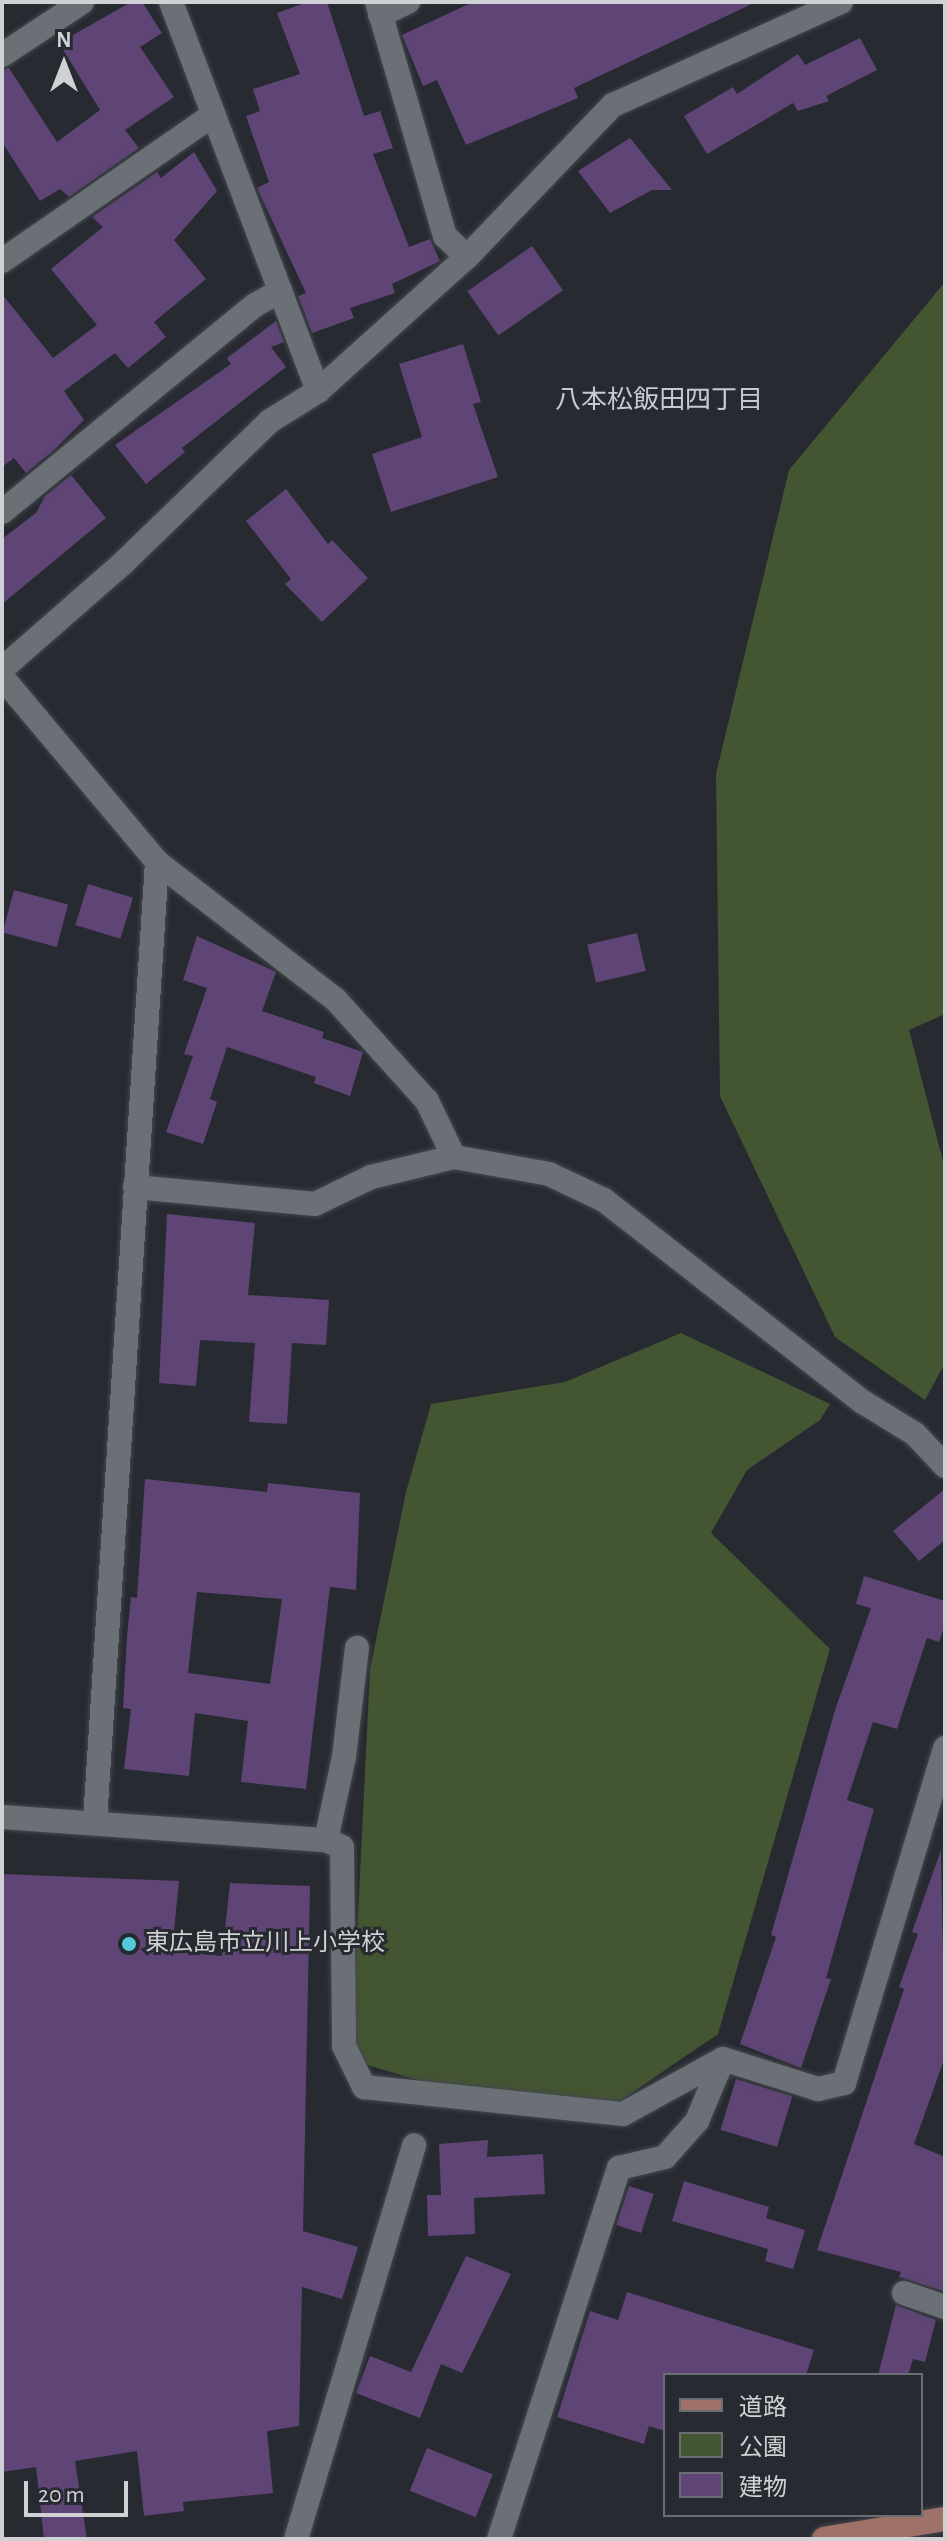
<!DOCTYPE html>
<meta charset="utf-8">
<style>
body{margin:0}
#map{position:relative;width:947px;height:2541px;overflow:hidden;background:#272a30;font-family:"Alegreya Sans","Noto Sans JP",sans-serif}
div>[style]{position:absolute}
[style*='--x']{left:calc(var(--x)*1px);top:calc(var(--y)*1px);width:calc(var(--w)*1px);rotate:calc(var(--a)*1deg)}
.green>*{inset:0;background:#445532}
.building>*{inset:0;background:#5e4576;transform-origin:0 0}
.roads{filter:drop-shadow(0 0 2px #45484d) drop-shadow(0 0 2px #45484d)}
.minor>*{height:24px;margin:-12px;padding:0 12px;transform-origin:12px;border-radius:12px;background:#6b6f76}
.major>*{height:24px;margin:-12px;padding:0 12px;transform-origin:12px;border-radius:12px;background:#a07168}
.dots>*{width:22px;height:22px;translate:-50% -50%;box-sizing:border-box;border:4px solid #272a30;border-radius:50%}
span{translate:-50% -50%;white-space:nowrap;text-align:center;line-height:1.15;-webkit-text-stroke:6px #272a30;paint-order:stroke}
.poi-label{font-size:24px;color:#cfd1d5}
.left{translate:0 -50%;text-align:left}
.neighbourhood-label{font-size:26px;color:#c5c9d1}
.frame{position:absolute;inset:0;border:4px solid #cfd1d5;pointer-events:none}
.legend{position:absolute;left:663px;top:2373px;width:260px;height:144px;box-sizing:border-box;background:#272a30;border:2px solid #6a6d72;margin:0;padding:10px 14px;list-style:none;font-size:24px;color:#cfd1d5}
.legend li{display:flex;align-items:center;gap:16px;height:40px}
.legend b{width:40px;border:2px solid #6a6d72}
.north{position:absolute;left:24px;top:24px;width:80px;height:80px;-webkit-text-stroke:6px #272a30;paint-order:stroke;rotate:0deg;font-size:22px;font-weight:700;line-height:32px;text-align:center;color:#cfd1d5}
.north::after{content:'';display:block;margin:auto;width:28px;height:36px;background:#cfd1d5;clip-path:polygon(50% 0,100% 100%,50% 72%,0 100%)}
.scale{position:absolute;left:24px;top:2481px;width:104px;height:36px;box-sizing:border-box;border:4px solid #cfd1d5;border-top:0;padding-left:10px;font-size:24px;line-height:28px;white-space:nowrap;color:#cfd1d5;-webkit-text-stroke:6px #272a30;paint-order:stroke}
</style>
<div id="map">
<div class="green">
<div style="clip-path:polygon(945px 282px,945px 1014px,909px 1030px,945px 1169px,945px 1363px,925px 1400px,835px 1337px,720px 1096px,716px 774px,789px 470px)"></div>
<div style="clip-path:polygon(681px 1333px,830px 1404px,820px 1420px,747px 1470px,711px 1533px,830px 1649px,718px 2034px,611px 2107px,497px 2104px,351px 2060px,370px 1669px,406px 1492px,431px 1404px,565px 1382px)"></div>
</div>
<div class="building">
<div style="clip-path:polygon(131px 2px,142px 2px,162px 33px,140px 47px,174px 97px,125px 130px,139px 148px,69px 197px,60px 189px,40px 201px,2px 142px,2px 70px,9px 68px,57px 142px,100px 110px,59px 43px)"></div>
<div style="clip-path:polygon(308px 2px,327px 2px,364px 116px,380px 111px,393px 148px,373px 154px,409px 247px,430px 239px,440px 261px,392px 284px,395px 293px,350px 308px,354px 318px,312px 333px,298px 296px,306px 293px,257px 188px,269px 182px,246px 116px,260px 111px,253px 89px,300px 74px,277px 13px)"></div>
<div style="clip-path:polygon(473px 2px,756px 2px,574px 88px,578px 98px,466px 145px,437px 80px,423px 86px,402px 35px)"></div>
<div style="clip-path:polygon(860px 38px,877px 70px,826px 96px,829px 101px,798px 111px,793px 103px,707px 154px,684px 116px,733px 87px,737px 94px,798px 54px,805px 65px)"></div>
<div style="clip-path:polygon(630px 138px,672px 190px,652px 190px,610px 213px,578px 171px)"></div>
<div style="clip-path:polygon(194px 152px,217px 191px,174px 240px,206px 279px,154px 322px,166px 337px,128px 368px,115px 353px,64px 391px,84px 420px,53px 451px,26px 473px,14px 458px,2px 467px,2px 294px,53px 358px,97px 325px,51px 269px,103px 227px,92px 217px,157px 172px,161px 178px)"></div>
<div style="left:532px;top:246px;width:54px;height:79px;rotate:55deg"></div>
<div style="clip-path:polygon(276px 321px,284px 342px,271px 347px,286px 367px,182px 448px,185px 452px,146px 484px,115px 445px,231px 364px,227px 358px)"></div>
<div style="clip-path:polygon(463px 344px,481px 402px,473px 404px,498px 477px,391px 512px,372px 454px,422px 437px,399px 364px)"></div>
<div style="clip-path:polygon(71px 475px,106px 518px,2px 604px,2px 539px,36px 513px,45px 496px)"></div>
<div style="clip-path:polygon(286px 489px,328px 544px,332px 540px,368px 578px,322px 622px,285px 584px,291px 579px,246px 521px)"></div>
<div style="left:88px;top:884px;width:47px;height:43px;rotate:17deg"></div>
<div style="left:14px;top:890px;width:56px;height:44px;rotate:15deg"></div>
<div style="left:637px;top:933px;width:39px;height:51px;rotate:77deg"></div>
<div style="clip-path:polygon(197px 936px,276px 972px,262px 1011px,324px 1032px,322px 1038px,363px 1052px,350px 1096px,314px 1083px,316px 1077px,227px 1047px,210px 1099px,217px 1102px,203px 1144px,166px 1132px,193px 1056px,184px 1054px,207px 988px,183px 980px)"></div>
<div style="clip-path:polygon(167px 1214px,255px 1223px,248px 1295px,329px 1300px,326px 1345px,292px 1343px,287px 1424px,249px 1422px,255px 1343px,200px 1340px,196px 1386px,159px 1383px)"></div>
<div style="clip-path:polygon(evenodd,145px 1479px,267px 1492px,268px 1483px,360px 1493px,356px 1590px,330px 1587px,306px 1789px,241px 1782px,248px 1721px,195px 1713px,189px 1776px,124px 1769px,131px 1709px,123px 1708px,127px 1636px,131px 1597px,137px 1598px,145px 1479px,197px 1592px,282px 1599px,270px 1684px,188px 1673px,197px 1592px)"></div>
<div style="clip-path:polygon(945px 1489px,945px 1540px,919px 1561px,893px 1531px)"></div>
<div style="clip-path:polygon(864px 1576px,945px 1601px,945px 1624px,939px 1642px,927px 1638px,897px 1729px,873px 1722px,847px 1800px,874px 1809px,826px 1978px,831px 1979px,801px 2068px,740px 2044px,776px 1937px,771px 1935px,835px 1710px,871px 1608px,856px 1604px)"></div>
<div style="clip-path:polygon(941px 1850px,945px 2057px,914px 2144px,945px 2157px,943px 2291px,899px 2277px,901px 2272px,817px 2250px,904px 1989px,899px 1987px,918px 1934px,912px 1932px)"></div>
<div style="clip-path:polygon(2px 1874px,179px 1881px,172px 1951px,222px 1956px,230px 1883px,310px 1886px,303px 2231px,358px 2247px,342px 2299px,302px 2287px,299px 2426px,267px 2431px,273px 2493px,183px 2502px,184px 2511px,144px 2516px,137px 2451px,75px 2461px,87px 2539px,44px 2539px,36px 2467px,2px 2472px)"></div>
<div style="left:736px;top:2079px;width:59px;height:53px;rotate:17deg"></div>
<div style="clip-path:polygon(488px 2140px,487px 2157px,543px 2154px,545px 2194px,474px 2198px,475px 2234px,428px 2236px,427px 2195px,441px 2195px,439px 2144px)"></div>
<div style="clip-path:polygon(684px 2181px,769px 2207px,766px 2218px,805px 2230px,793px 2269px,765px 2261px,768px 2249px,672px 2221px)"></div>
<div style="left:629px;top:2186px;width:26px;height:41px;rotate:18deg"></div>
<div style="clip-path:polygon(466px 2256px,511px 2274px,462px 2373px,441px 2364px,420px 2418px,356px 2393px,370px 2356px,411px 2372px)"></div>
<div style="clip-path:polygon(627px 2292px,814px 2350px,806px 2375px,665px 2375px,665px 2431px,649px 2426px,644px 2444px,557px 2417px,590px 2311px,618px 2320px)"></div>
<div style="clip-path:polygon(896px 2305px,936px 2320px,925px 2362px,913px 2359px,908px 2375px,878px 2375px)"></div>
<div style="left:427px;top:2448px;width:71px;height:46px;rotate:22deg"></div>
</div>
<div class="roads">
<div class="minor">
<div style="--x:171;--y:2;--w:416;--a:69.3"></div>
<div style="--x:377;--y:2;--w:244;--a:73.8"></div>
<div style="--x:445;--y:236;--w:30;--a:44"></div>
<div style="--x:380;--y:15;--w:31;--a:-25"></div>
<div style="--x:2;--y:55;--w:96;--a:-33.5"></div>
<div style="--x:2;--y:261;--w:257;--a:-34.7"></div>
<div style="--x:2;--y:512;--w:327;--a:-39.3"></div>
<div style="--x:255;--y:305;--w:29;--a:-29"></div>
<div style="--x:2;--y:669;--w:161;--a:-41.2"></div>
<div style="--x:123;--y:563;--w:204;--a:-44"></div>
<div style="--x:270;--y:421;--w:57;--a:-32"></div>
<div style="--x:318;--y:391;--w:200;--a:-42"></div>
<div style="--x:467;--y:257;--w:211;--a:-46.2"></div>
<div style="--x:613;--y:105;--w:250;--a:-24.3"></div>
<div style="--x:2;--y:677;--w:241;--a:50"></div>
<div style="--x:157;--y:862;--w:961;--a:93.7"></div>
<div style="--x:157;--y:862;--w:226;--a:37.6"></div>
<div style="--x:336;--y:1000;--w:136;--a:48"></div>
<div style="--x:427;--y:1101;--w:62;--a:64.3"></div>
<div style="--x:135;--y:1187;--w:181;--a:5.4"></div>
<div style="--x:315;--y:1204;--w:62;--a:-25.7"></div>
<div style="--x:371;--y:1177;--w:85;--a:-13.5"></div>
<div style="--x:454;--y:1157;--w:97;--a:10.1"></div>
<div style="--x:549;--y:1174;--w:61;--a:25.3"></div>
<div style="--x:604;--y:1200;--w:328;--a:38"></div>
<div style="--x:863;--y:1402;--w:61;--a:31.6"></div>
<div style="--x:915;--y:1434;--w:44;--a:46.8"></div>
<div style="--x:2;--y:1817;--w:325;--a:4.1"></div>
<div style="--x:326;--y:1840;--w:17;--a:24"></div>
<div style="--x:342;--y:1847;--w:199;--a:89.4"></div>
<div style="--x:344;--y:2046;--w:46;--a:64"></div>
<div style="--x:364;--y:2087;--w:260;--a:6"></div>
<div style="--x:623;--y:2114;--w:114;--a:-28.8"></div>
<div style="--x:723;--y:2059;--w:100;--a:17.5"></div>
<div style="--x:818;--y:2089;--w:27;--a:-13"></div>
<div style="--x:844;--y:2083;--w:350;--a:-73.2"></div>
<div style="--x:326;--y:1840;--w:85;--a:-77.8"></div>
<div style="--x:344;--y:1757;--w:110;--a:-83.2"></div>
<div style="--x:904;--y:2293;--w:43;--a:18.9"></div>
<div style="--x:296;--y:2539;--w:411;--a:-73.3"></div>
<div style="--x:499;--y:2539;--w:390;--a:-72.1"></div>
<div style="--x:619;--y:2168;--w:47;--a:-13.4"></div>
<div style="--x:665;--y:2157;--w:48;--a:-48.4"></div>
<div style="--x:697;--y:2121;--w:67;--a:-67.2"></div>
</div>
<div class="major">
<div style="--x:824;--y:2539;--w:123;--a:-9.4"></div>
</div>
</div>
<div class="dots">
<div style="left:129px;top:1944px;background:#53cbdc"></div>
</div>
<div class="poi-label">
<span class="left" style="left:145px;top:1944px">東広島市立川上小学校</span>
</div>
<div class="neighbourhood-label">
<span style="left:659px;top:401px">八本松飯田四丁目</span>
</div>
<div class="frame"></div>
<ul class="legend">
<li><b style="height:10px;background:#a07168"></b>道路</li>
<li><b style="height:22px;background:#445532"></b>公園</li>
<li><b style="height:22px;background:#5e4576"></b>建物</li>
</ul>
<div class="north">N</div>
<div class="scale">20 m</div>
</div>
